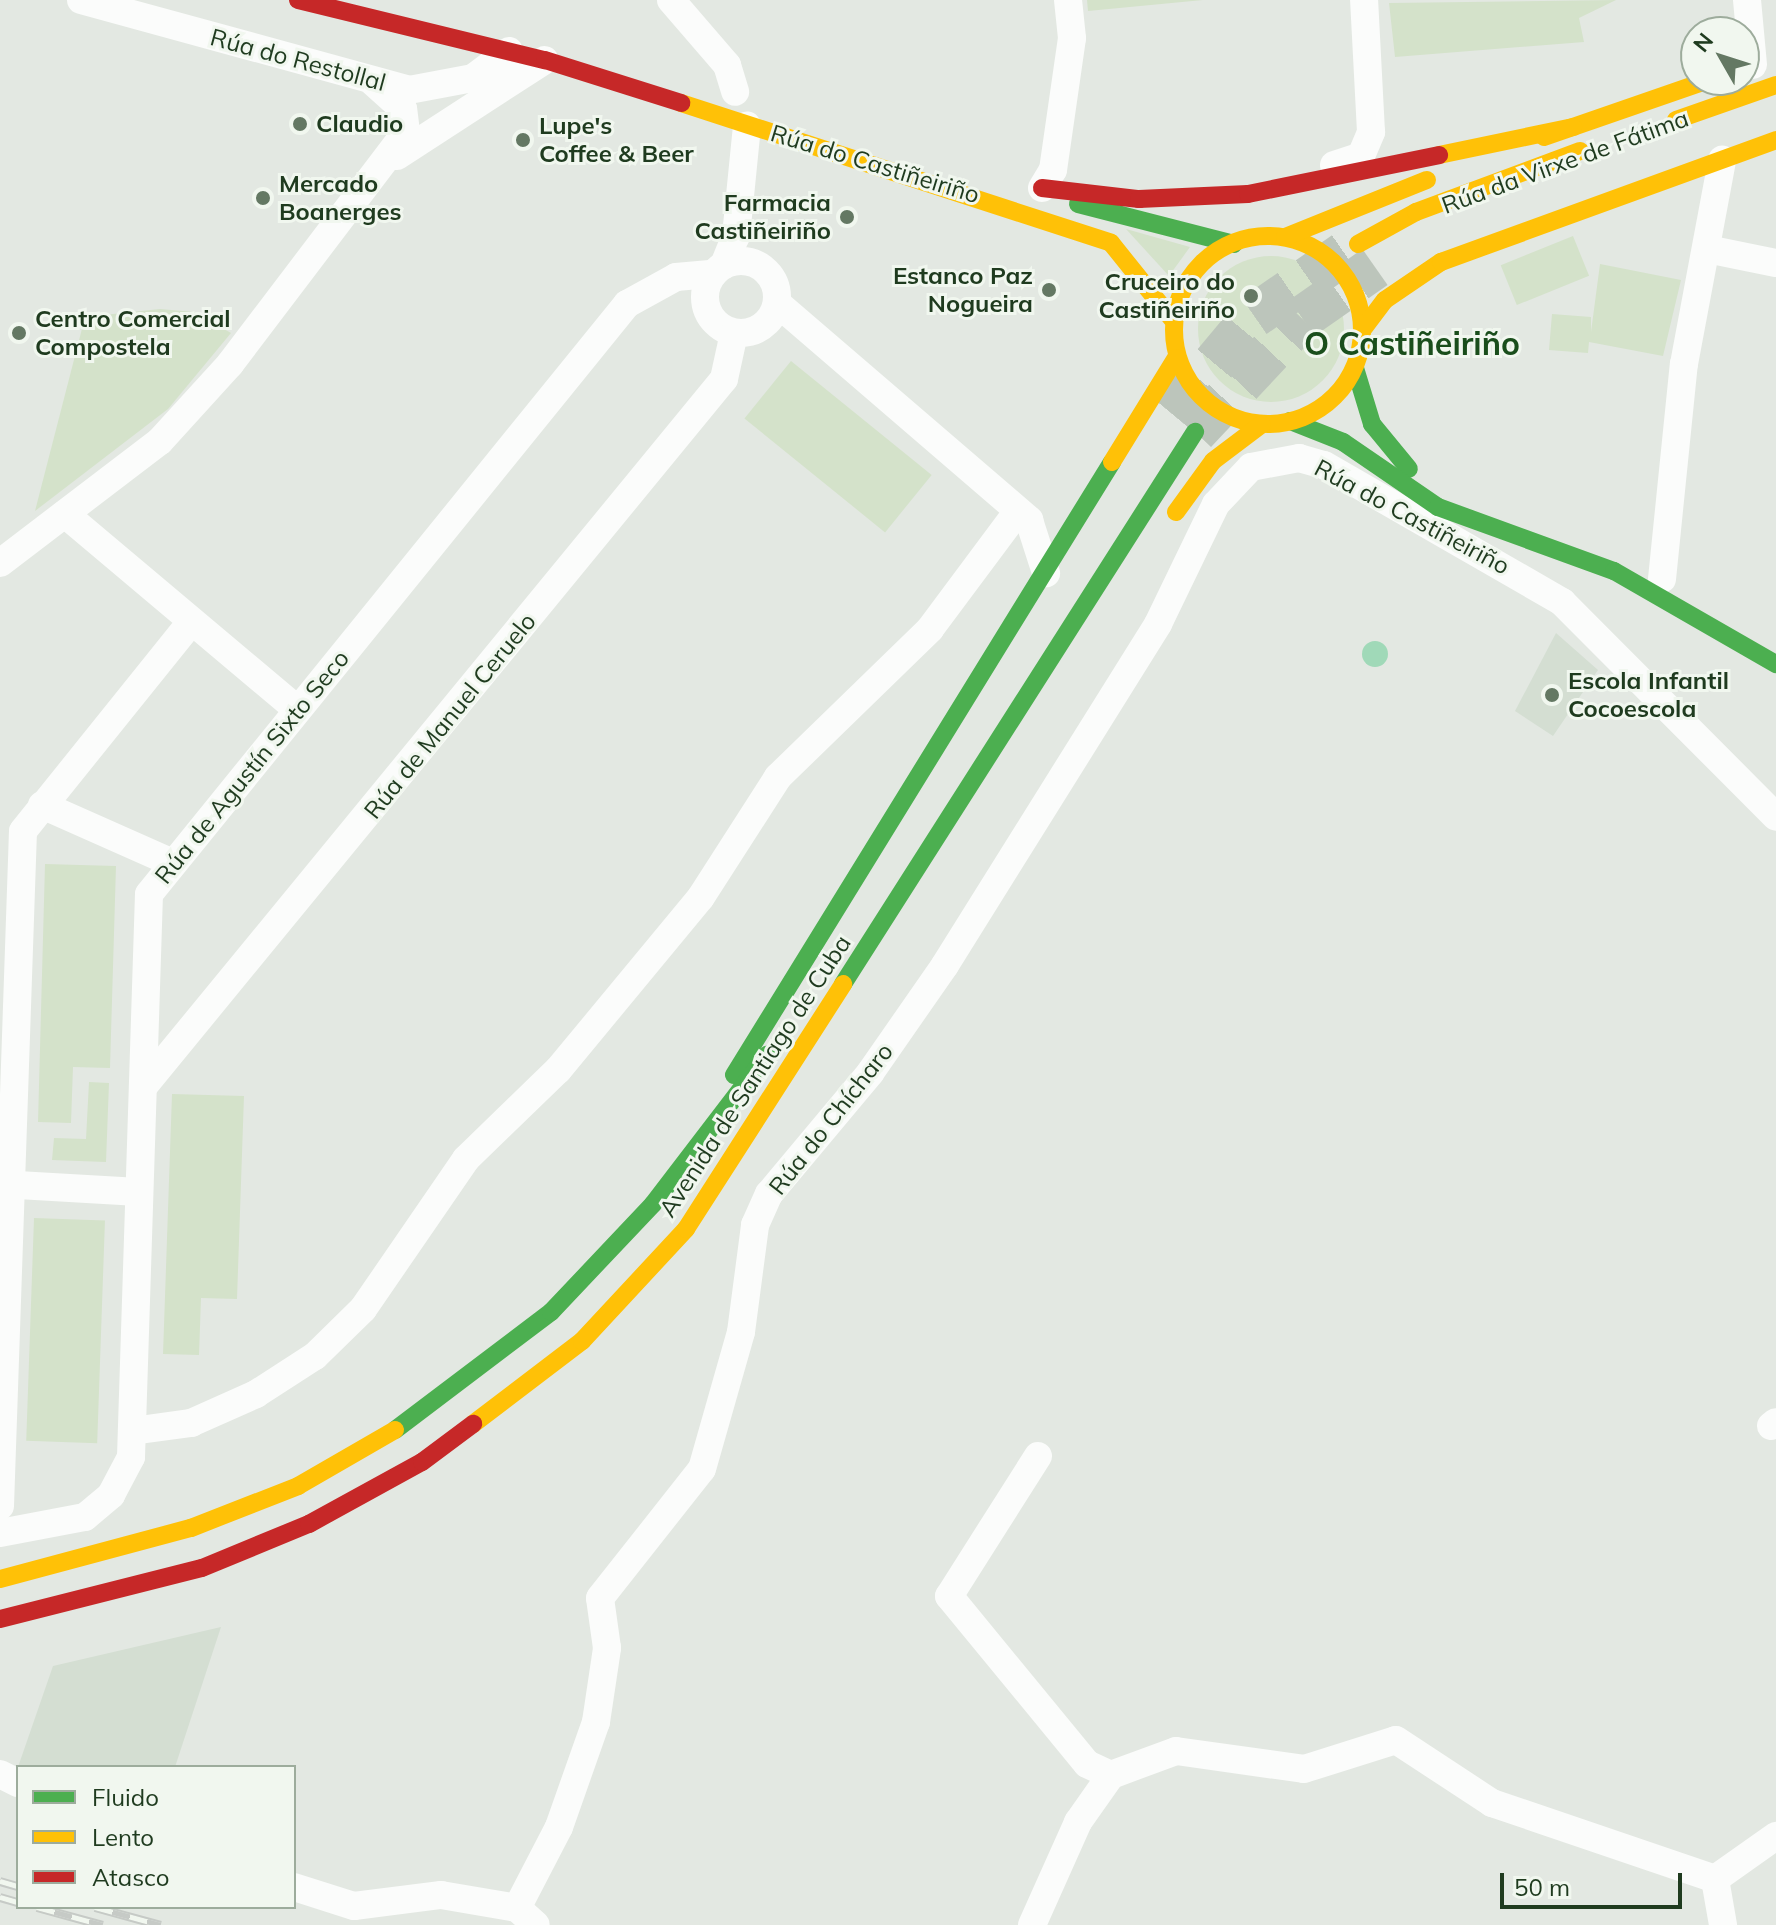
<!DOCTYPE html>
<meta charset="utf-8">
<style>
body{margin:0}
#map{position:relative;width:1776px;height:1925px;overflow:hidden;background:#e3e8e2;font-family:Mulish,sans-serif}
div>[style]{position:absolute}
[style*='--x']{left:calc(var(--x)*1px);top:calc(var(--y)*1px);width:calc(var(--w)*1px);rotate:calc(var(--a)*1deg)}
.built>*{inset:0;background:#d4ded2}
.green>*{inset:0;background:#d4e2ca;transform-origin:0 0}
.round{border-radius:50%}
.water>*{inset:0;background:#a0d9b8}
.highway-tunnel>*{height:44px;margin-top:-22px;transform-origin:0;background:repeating-linear-gradient(90deg,#bcc5bb 0 44px,transparent 0 66px)}
.street>*{height:28px;margin:-14px;padding:0 14px;transform-origin:14px;border-radius:14px;background:#fbfcfb}
.street>.ring{margin:-14px;padding:0;box-sizing:content-box;background:none;border:28px solid #fbfcfb;border-radius:50%}
.fast>*{height:18px;margin:-9px;padding:0 9px;transform-origin:9px;border-radius:9px;background:#4caf50}
.slow>*{height:18px;margin:-9px;padding:0 9px;transform-origin:9px;border-radius:9px;background:#ffc107}
.slow>.ring{margin:-9px;padding:0;box-sizing:content-box;background:none;border:18px solid #ffc107;border-radius:50%}
.jam>*{height:18px;margin:-9px;padding:0 9px;transform-origin:9px;border-radius:9px;background:#c62828}
.rail>*{height:9px;margin-top:-4.5px;transform-origin:0;background:repeating-linear-gradient(90deg,#f1f7ef 0 18px,#c6cac6 0 36px);box-sizing:border-box;border-block:2px solid #c6cac6}
.dots>*{width:22px;height:22px;translate:-50% -50%;box-sizing:border-box;border:4px solid #f1f7ef;border-radius:50%}
span{translate:-50% -50%;white-space:nowrap;text-align:center;line-height:1.15;-webkit-text-stroke:6px #f1f7ef;paint-order:stroke}
.street-label{font-size:24px;color:#1f3b1f}
.poi-label{font-size:24px;color:#1f3b1f;font-weight:700}
.left{translate:0 -50%;text-align:left}
.right{translate:-100% -50%;text-align:right}
.district-label{font-size:32px;color:#1a4e1c;font-weight:700}
.legend{position:absolute;left:16px;top:1765px;width:280px;height:144px;box-sizing:border-box;background:#f1f7ef;border:2px solid #9dac9c;margin:0;padding:10px 14px;list-style:none;font-size:24px;color:#1f3b1f}
.legend li{display:flex;align-items:center;gap:16px;height:40px}
.legend b{width:40px;border:2px solid #9dac9c}
.north{position:absolute;left:1680px;top:16px;width:80px;height:80px;box-sizing:border-box;background:#f1f7ef;border:2px solid #9dac9c;border-radius:50%;rotate:309deg;font-size:22px;font-weight:700;line-height:32px;text-align:center;color:#1f3b1f}
.north::after{content:'';display:block;margin:auto;width:28px;height:36px;background:#647863;clip-path:polygon(50% 0,100% 100%,50% 72%,0 100%)}
.scale{position:absolute;left:1500px;top:1873px;width:182px;height:36px;box-sizing:border-box;border:4px solid #1f3b1f;border-top:0;padding-left:10px;font-size:24px;line-height:28px;white-space:nowrap;color:#1f3b1f;-webkit-text-stroke:6px #f1f7ef;paint-order:stroke}
</style>
<div id="map">
<div class="built">
<div style="clip-path:polygon(1556px 633px,1598px 670px,1553px 736px,1515px 711px)"></div>
<div style="clip-path:polygon(221px 1627px,175px 1767px,18px 1767px,53px 1666px)"></div>
</div>
<div class="green">
<div style="clip-path:polygon(1087px 0,1203px 0,1088px 11px)"></div>
<div style="clip-path:polygon(1616px 0,1579px 18px,1584px 42px,1395px 57px,1389px 3px)"></div>
<div style="clip-path:polygon(1126px 229px,1190px 247px,1169px 276px)"></div>
<div style="left:1573px;top:236px;width:43px;height:78px;rotate:68deg"></div>
<div class="round" style="left:1198px;top:256px;width:146px;height:146px"></div>
<div style="clip-path:polygon(1600px 264px,1681px 280px,1663px 356px,1589px 342px,1588px 353px,1549px 350px,1552px 314px,1591px 317px,1591px 332px)"></div>
<div style="clip-path:polygon(160px 309px,194px 312px,231px 333px,168px 409px,35px 511px,85px 317px)"></div>
<div style="left:791px;top:361px;width:181px;height:74px;rotate:39deg"></div>
<div style="clip-path:polygon(45px 864px,116px 866px,110px 1068px,73px 1067px,71px 1123px,38px 1122px)"></div>
<div style="clip-path:polygon(89px 1082px,109px 1083px,106px 1162px,52px 1160px,54px 1138px,86px 1139px)"></div>
<div style="clip-path:polygon(172px 1094px,244px 1096px,237px 1299px,201px 1298px,199px 1355px,163px 1354px)"></div>
<div style="left:34px;top:1218px;width:71px;height:223px;rotate:2deg"></div>
</div>
<div class="water">
<div class="round" style="left:1362px;top:641px;width:26px;height:26px"></div>
</div>
<div class="highway-tunnel">
<div style="--x:1172;--y:414;--w:128;--a:-50.1"></div>
<div style="--x:1254;--y:316;--w:126;--a:-34.7"></div>
<div style="--x:1195;--y:432;--w:156;--a:-46.8"></div>
<div style="--x:1302;--y:318;--w:89;--a:-34.9"></div>
</div>
<div class="street">
<div style="--x:81;--y:0;--w:340;--a:15.3"></div>
<div style="--x:409;--y:90;--w:65;--a:-10.6"></div>
<div style="--x:473;--y:78;--w:45;--a:-36.9"></div>
<div style="--x:671;--y:0;--w:86;--a:49.3"></div>
<div style="--x:727;--y:65;--w:28;--a:73"></div>
<div style="--x:1747;--y:0;--w:65;--a:84.7"></div>
<div style="--x:397;--y:156;--w:176;--a:-33"></div>
<div style="--x:1334;--y:165;--w:28;--a:-18"></div>
<div style="--x:1361;--y:156;--w:26;--a:-67"></div>
<div style="--x:1371;--y:132;--w:132;--a:-93"></div>
<div style="--x:1042;--y:188;--w:21;--a:-59"></div>
<div style="--x:1053;--y:170;--w:133;--a:-81.8"></div>
<div style="--x:1072;--y:38;--w:38;--a:-96"></div>
<div style="--x:1707;--y:249;--w:70;--a:11.5"></div>
<div class="ring" style="left:705px;top:261px;width:44px;height:44px"></div>
<div style="--x:724;--y:265;--w:31;--a:-68"></div>
<div style="--x:736;--y:236;--w:111;--a:-84.3"></div>
<div style="--x:777;--y:303;--w:333;--a:40.7"></div>
<div style="--x:1029;--y:520;--w:56;--a:72.2"></div>
<div style="--x:65;--y:514;--w:304;--a:40.1"></div>
<div style="--x:0;--y:563;--w:201;--a:-37.3"></div>
<div style="--x:160;--y:441;--w:104;--a:-47.7"></div>
<div style="--x:230;--y:364;--w:291;--a:-52.8"></div>
<div style="--x:406;--y:132;--w:23;--a:-97"></div>
<div style="--x:403;--y:109;--w:40;--a:-138"></div>
<div style="--x:1662;--y:579;--w:216;--a:-84.2"></div>
<div style="--x:1684;--y:364;--w:208;--a:-79.4"></div>
<div style="--x:42;--y:805;--w:143;--a:23.9"></div>
<div style="--x:143;--y:1087;--w:916;--a:-50.63"></div>
<div style="--x:724;--y:379;--w:47;--a:-77.7"></div>
<div style="--x:0;--y:1184;--w:139;--a:3.3"></div>
<div style="--x:1771;--y:1426;--w:6;--a:-39"></div>
<div style="--x:132;--y:1431;--w:60;--a:-7.7"></div>
<div style="--x:191;--y:1423;--w:71;--a:-24"></div>
<div style="--x:256;--y:1394;--w:70;--a:-32.8"></div>
<div style="--x:315;--y:1356;--w:67;--a:-44.4"></div>
<div style="--x:363;--y:1309;--w:182;--a:-55.5"></div>
<div style="--x:466;--y:1159;--w:128;--a:-44.1"></div>
<div style="--x:558;--y:1070;--w:224;--a:-50.4"></div>
<div style="--x:701;--y:897;--w:143;--a:-57.3"></div>
<div style="--x:778;--y:777;--w:212;--a:-44.2"></div>
<div style="--x:930;--y:629;--w:147;--a:-53.3"></div>
<div style="--x:1038;--y:1456;--w:166;--a:122.4"></div>
<div style="--x:949;--y:1596;--w:217;--a:50.6"></div>
<div style="--x:1087;--y:1764;--w:26;--a:25"></div>
<div style="--x:0;--y:1506;--w:675;--a:-88.05"></div>
<div style="--x:23;--y:831;--w:268;--a:-51.2"></div>
<div style="--x:0;--y:1533;--w:86;--a:-10.7"></div>
<div style="--x:85;--y:1517;--w:34;--a:-40"></div>
<div style="--x:111;--y:1495;--w:43;--a:-62.2"></div>
<div style="--x:131;--y:1457;--w:563;--a:-88.17"></div>
<div style="--x:149;--y:894;--w:759;--a:-50.99"></div>
<div style="--x:627;--y:304;--w:56;--a:-28.9"></div>
<div style="--x:676;--y:277;--w:37;--a:-5"></div>
<div style="--x:0;--y:1774;--w:20;--a:27"></div>
<div style="--x:1715;--y:1879;--w:47;--a:80.1"></div>
<div style="--x:294;--y:1887;--w:63;--a:17.6"></div>
<div style="--x:354;--y:1906;--w:88;--a:-7.2"></div>
<div style="--x:441;--y:1895;--w:77;--a:9.7"></div>
<div style="--x:517;--y:1908;--w:25;--a:42"></div>
<div style="--x:517;--y:1908;--w:91;--a:-62.6"></div>
<div style="--x:559;--y:1827;--w:111;--a:-70.6"></div>
<div style="--x:596;--y:1722;--w:75;--a:-81.5"></div>
<div style="--x:607;--y:1648;--w:50;--a:-98"></div>
<div style="--x:600;--y:1598;--w:164;--a:-51.7"></div>
<div style="--x:702;--y:1469;--w:142;--a:-74.1"></div>
<div style="--x:741;--y:1332;--w:108;--a:-82.5"></div>
<div style="--x:755;--y:1225;--w:34;--a:-66"></div>
<div style="--x:769;--y:1194;--w:158;--a:-50.1"></div>
<div style="--x:870;--y:1073;--w:131;--a:-55.2"></div>
<div style="--x:945;--y:965;--w:402;--a:-58"></div>
<div style="--x:1158;--y:624;--w:133;--a:-64.2"></div>
<div style="--x:1216;--y:504;--w:51;--a:-46.6"></div>
<div style="--x:1251;--y:467;--w:49;--a:-10.6"></div>
<div style="--x:1299;--y:458;--w:26;--a:16"></div>
<div style="--x:1324;--y:465;--w:275;--a:29.9"></div>
<div style="--x:1562;--y:602;--w:303;--a:45.1"></div>
<div style="--x:1032;--y:1925;--w:113;--a:-65.9"></div>
<div style="--x:1078;--y:1822;--w:57;--a:-54.9"></div>
<div style="--x:1111;--y:1775;--w:69;--a:-20.3"></div>
<div style="--x:1176;--y:1751;--w:129;--a:8"></div>
<div style="--x:1304;--y:1769;--w:96;--a:-17.5"></div>
<div style="--x:1396;--y:1740;--w:115;--a:33.3"></div>
<div style="--x:1492;--y:1803;--w:236;--a:18.8"></div>
<div style="--x:1715;--y:1879;--w:75;--a:-35.2"></div>
</div>
<div class="fast">
<div style="--x:1078;--y:204;--w:161;--a:14.4"></div>
<div style="--x:1355;--y:368;--w:59;--a:73.1"></div>
<div style="--x:1372;--y:424;--w:58;--a:50.6"></div>
<div style="--x:1290;--y:421;--w:57;--a:21.6"></div>
<div style="--x:1343;--y:442;--w:115;--a:34.4"></div>
<div style="--x:1438;--y:507;--w:187;--a:20"></div>
<div style="--x:1614;--y:571;--w:187;--a:29.9"></div>
<div style="--x:843;--y:984;--w:655;--a:-57.48"></div>
<div style="--x:734;--y:1075;--w:720;--a:-58.34"></div>
<div style="--x:395;--y:1430;--w:196;--a:-37.1"></div>
<div style="--x:551;--y:1312;--w:149;--a:-46.6"></div>
<div style="--x:653;--y:1204;--w:188;--a:-52.6"></div>
</div>
<div class="slow">
<div style="--x:681;--y:103;--w:452;--a:18"></div>
<div style="--x:1111;--y:243;--w:97;--a:51.2"></div>
<div style="--x:1676;--y:120;--w:106;--a:-19.3"></div>
<div style="--x:1544;--y:137;--w:175;--a:-19.1"></div>
<div style="--x:1439;--y:155;--w:137;--a:-11.8"></div>
<div class="ring" style="left:1174px;top:236px;width:170px;height:170px"></div>
<div style="--x:1285;--y:237;--w:153;--a:-21.9"></div>
<div style="--x:1358;--y:244;--w:66;--a:-28.9"></div>
<div style="--x:1416;--y:212;--w:175;--a:-20.4"></div>
<div style="--x:1363;--y:329;--w:36;--a:-53"></div>
<div style="--x:1385;--y:300;--w:68;--a:-34.2"></div>
<div style="--x:1441;--y:262;--w:357;--a:-20"></div>
<div style="--x:1112;--y:462;--w:122;--a:-58.4"></div>
<div style="--x:1176;--y:512;--w:63;--a:-54"></div>
<div style="--x:1213;--y:461;--w:61;--a:-37.1"></div>
<div style="--x:473;--y:1424;--w:137;--a:-37.3"></div>
<div style="--x:582;--y:1341;--w:153;--a:-47.1"></div>
<div style="--x:686;--y:1229;--w:291;--a:-57.3"></div>
<div style="--x:0;--y:1579;--w:198;--a:-15"></div>
<div style="--x:191;--y:1528;--w:115;--a:-21.4"></div>
<div style="--x:298;--y:1486;--w:112;--a:-30"></div>
</div>
<div class="jam">
<div style="--x:298;--y:0;--w:254;--a:13.7"></div>
<div style="--x:545;--y:60;--w:143;--a:17.5"></div>
<div style="--x:1042;--y:188;--w:98;--a:6.5"></div>
<div style="--x:1139;--y:199;--w:109;--a:-2.6"></div>
<div style="--x:1248;--y:194;--w:195;--a:-11.5"></div>
<div style="--x:0;--y:1619;--w:208;--a:-14.2"></div>
<div style="--x:202;--y:1568;--w:116;--a:-22.4"></div>
<div style="--x:309;--y:1524;--w:129;--a:-28.8"></div>
<div style="--x:422;--y:1462;--w:64;--a:-36.7"></div>
</div>
<div class="rail">
<div style="--x:0;--y:1881;--w:19;--a:16"></div>
<div style="--x:0;--y:1897;--w:19;--a:16"></div>
<div style="--x:37;--y:1907;--w:68;--a:15.3"></div>
<div style="--x:95;--y:1907;--w:68;--a:15.3"></div>
</div>
<div class="dots">
<div style="left:300px;top:124px;background:#647863"></div>
<div style="left:523px;top:140px;background:#647863"></div>
<div style="left:263px;top:198px;background:#647863"></div>
<div style="left:847px;top:217px;background:#647863"></div>
<div style="left:1049px;top:290px;background:#647863"></div>
<div style="left:1251px;top:296px;background:#647863"></div>
<div style="left:19px;top:333px;background:#647863"></div>
<div style="left:1552px;top:695px;background:#647863"></div>
</div>
<div class="street-label">
<span style="left:298px;top:60px;rotate:15deg">Rúa do Restollal</span>
<span style="left:1565px;top:162px;rotate:-20deg">Rúa da Virxe de Fátima</span>
<span style="left:875px;top:164px;rotate:17deg">Rúa do Castiñeiriño</span>
<span style="left:1412px;top:517px;rotate:28deg">Rúa do Castiñeiriño</span>
<span style="left:450px;top:716px;rotate:-51deg">Rúa de Manuel Ceruelo</span>
<span style="left:252px;top:767px;rotate:-51deg">Rúa de Agustín Sixto Seco</span>
<span style="left:755px;top:1076px;rotate:-57deg">Avenida de Santiago de Cuba</span>
<span style="left:831px;top:1119px;rotate:-52deg">Rúa do Chícharo</span>
</div>
<div class="poi-label">
<span class="left" style="left:316px;top:124px">Claudio</span>
<span class="left" style="left:539px;top:140px">Lupe's<br>Coffee &amp; Beer</span>
<span class="left" style="left:279px;top:198px">Mercado<br>Boanerges</span>
<span class="right" style="left:831px;top:217px">Farmacia<br>Castiñeiriño</span>
<span class="right" style="left:1033px;top:290px">Estanco Paz<br>Nogueira</span>
<span class="right" style="left:1235px;top:296px">Cruceiro do<br>Castiñeiriño</span>
<span class="left" style="left:35px;top:333px">Centro Comercial<br>Compostela</span>
<span class="left" style="left:1568px;top:695px">Escola Infantil<br>Cocoescola</span>
</div>
<div class="district-label">
<span style="left:1412px;top:343px">O Castiñeiriño</span>
</div>
<ul class="legend">
<li><b style="height:10px;background:#4caf50"></b>Fluido</li>
<li><b style="height:10px;background:#ffc107"></b>Lento</li>
<li><b style="height:10px;background:#c62828"></b>Atasco</li>
</ul>
<div class="north">N</div>
<div class="scale">50 m</div>
</div>
